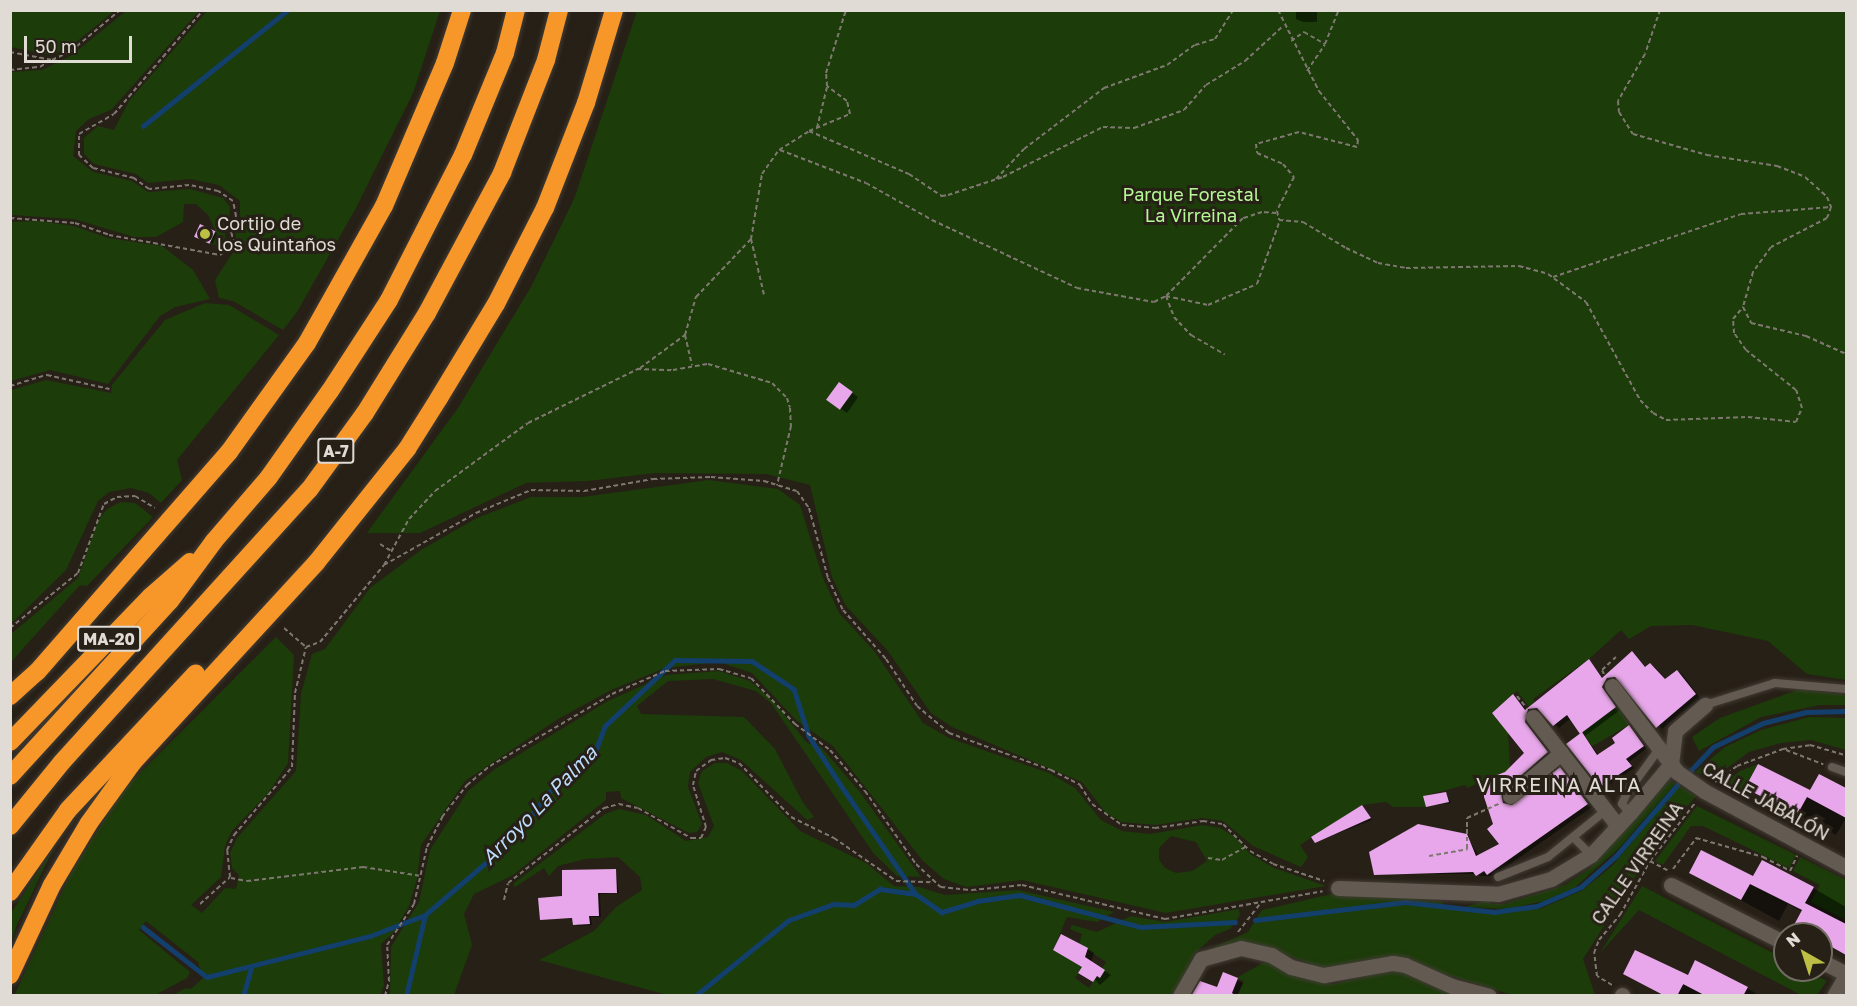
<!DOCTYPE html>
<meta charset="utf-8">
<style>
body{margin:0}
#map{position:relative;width:1857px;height:1006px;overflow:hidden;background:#272017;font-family:"Golos Text",sans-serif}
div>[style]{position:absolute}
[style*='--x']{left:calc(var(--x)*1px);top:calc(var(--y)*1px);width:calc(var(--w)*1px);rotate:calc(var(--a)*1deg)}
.green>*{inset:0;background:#1c3c09;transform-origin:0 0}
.shadow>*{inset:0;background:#0007}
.stream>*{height:4.5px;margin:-2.25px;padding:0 2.25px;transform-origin:2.25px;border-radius:2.25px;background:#133f6c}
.building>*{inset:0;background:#e7a7ea;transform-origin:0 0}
.path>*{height:2px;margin-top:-1px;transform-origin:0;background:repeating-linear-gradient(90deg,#7e7871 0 4.5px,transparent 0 7.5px)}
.roads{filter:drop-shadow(0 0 2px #423c35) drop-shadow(0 0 2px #423c35)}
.lane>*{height:8px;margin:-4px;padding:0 4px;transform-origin:4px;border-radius:4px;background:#635b51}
.street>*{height:15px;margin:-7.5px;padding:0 7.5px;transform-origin:7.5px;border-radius:7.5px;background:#635b51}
.highway>*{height:18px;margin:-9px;padding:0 9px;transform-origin:9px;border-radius:9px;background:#f7972a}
.dots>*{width:16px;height:16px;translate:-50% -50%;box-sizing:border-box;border:3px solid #272017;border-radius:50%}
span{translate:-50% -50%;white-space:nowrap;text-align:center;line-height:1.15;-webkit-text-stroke:6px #272017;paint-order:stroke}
.shield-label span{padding:2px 4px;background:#272017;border:2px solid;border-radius:4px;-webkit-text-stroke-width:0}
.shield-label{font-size:16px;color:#e0dbd5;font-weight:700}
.park-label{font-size:18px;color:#b5f997}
.poi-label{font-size:18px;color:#e0dbd5}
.left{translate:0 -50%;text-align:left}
.street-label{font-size:18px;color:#e0dbd5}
.neighbourhood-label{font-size:20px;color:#e0dbd5;letter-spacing:1.5px}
.water-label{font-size:20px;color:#bddbfd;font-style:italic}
.frame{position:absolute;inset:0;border:12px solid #e0dbd5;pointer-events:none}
.north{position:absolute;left:1773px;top:922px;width:60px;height:60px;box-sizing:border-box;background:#272017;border:2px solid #716b63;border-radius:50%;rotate:321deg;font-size:16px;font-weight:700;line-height:24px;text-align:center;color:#e0dbd5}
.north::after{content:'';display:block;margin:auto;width:21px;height:27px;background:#bcbf43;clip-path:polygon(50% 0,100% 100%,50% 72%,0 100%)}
.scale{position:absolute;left:24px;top:36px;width:108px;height:27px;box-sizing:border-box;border:3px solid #e0dbd5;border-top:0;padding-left:8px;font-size:18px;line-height:21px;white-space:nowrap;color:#e0dbd5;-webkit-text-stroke:4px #272017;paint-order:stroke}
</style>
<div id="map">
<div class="green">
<div style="clip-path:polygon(11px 10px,114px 10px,114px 11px,69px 48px,51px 55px,11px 47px)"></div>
<div style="clip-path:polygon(208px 10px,440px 11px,413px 93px,356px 208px,297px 312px,283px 330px,233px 301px,219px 298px,215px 280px,237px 246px,235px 231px,240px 218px,240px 201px,219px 185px,190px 179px,148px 183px,136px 174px,94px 164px,84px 154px,84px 138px,98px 126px,114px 130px,129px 101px)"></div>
<div style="clip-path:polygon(126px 11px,199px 11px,111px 110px,89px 119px,76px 131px,73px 156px,93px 172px,132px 181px,148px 192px,190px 189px,223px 198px,230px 207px,229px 219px,224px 228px,226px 242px,219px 245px,210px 244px,215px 230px,208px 215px,196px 204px,184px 204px,183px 222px,156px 237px,134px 237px,74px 219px,11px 215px,11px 72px,42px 70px,72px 55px)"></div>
<div style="clip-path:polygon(637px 11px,1846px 11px,1846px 680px,1807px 674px,1768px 641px,1692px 625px,1651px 626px,1629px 639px,1621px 630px,1589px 659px,1533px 699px,1535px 702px,1529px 707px,1517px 691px,1492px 713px,1508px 732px,1510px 766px,1517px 782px,1510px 784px,1507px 773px,1502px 773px,1467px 788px,1465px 785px,1423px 796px,1427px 807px,1393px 807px,1386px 802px,1362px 805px,1300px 845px,1308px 857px,1301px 867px,1253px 846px,1223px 821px,1202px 818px,1155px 825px,1122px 822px,1106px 813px,1082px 782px,952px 727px,931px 713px,888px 651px,846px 606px,832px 577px,810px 485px,766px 474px,655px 473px,588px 481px,526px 483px,420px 533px,367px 533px,458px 408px,531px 287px,574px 199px)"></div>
<div style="clip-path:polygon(38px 221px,74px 226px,108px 238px,162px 246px,193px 270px,210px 299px,175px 307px,160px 316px,108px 384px,50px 370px,11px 381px,11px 222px)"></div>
<div style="clip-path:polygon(205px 303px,229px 305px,279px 335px,177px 460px,182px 480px,161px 503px,149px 493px,131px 488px,109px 492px,98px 501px,66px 570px,11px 624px,11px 390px,46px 380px,111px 393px,112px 385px,165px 320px)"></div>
<div style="clip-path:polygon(evenodd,709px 480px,778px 489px,800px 505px,823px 578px,839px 613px,875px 652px,923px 723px,949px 738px,1049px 773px,1075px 788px,1101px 820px,1122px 831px,1150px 834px,1203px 825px,1220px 828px,1235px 837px,1250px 854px,1274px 868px,1326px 886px,1166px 913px,1022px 880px,966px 887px,944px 879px,923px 861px,833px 746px,797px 721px,752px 673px,719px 662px,665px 668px,611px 690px,558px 719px,465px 781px,421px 845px,417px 879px,409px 906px,393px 933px,381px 944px,384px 986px,380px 995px,173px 995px,186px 988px,191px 989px,203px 978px,198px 962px,146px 921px,139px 930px,190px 972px,187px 978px,155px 995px,14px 996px,71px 873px,124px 789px,276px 637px,294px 655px,288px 763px,269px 792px,231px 832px,225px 846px,221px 877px,191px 905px,202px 913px,225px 888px,236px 889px,239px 875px,232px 868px,230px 853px,237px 838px,296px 771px,301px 694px,312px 654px,325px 649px,370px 588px,421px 550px,477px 518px,531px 497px,582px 497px,709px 480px,1171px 836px,1196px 842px,1207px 861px,1192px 871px,1176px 873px,1165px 868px,1159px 860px,1159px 848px,1171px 836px)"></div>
<div style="clip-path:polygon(121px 502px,135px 503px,153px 517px,87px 586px,80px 585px,11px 662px,11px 634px,78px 578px,98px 521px,107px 509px)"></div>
<div style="clip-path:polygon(719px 671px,750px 681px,775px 703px,807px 743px,821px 747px,859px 791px,921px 877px,897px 876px,874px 854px,771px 703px,756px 691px,713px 679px,668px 681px,637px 706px,641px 714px,744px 717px,775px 749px,802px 801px,814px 817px,807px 820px,741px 760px,722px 752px,706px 757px,690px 772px,688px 787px,702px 824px,697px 832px,689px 833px,621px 798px,620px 791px,606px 792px,606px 800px,513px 875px,474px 894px,464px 914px,472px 945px,454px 995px,390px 995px,391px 947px,419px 902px,430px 850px,468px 791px,495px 769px,608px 701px,666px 675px)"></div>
<div style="clip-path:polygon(1800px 689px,1846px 695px,1846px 705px,1820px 705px,1761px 717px,1699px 751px,1692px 737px,1720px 718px)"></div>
<div style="left:1618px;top:706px;width:22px;height:46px;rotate:60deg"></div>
<div style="clip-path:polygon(1809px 717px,1846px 718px,1846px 750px,1811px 740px,1781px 743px,1749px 752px,1712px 779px,1695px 772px,1725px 747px,1761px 730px)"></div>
<div style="clip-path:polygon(715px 763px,727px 763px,742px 771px,800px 831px,866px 863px,894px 886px,919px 887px,945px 895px,1018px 890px,1114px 912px,1097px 922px,1067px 917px,1053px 950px,1075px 963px,1081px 955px,1088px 959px,1075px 978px,1089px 988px,1106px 962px,1079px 944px,1082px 934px,1070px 929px,1072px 925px,1097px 932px,1131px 916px,1165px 922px,1239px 909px,1240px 915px,1230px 929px,1215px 935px,1194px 954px,1174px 995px,671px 996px,539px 960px,594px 931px,616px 907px,642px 890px,640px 877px,618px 857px,585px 859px,558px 866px,549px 876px,544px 868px,515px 887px,513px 884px,605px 814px,619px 809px,646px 815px,686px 841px,708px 837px,714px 826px,698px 783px,702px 771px)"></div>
<div style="clip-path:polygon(1758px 764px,1742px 793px,1722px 784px,1740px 771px)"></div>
<div style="clip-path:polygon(1670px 780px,1675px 784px,1618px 849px,1574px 888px,1544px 901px,1507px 909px,1465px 907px,1488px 900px,1490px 904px,1504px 904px,1565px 885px,1590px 868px)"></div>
<div style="clip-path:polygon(1679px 786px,1696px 796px,1652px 850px,1583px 959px,1595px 995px,1512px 995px,1431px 970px,1325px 970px,1262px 945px,1239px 944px,1208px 954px,1214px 947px,1248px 932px,1262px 910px,1340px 892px,1443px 902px,1445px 909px,1491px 913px,1540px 909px,1583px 890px,1613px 865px)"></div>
<div style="clip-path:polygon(1697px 806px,1796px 855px,1789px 868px,1703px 826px,1691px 826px,1663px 865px,1655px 861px)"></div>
<div style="clip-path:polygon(53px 849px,16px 927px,11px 944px,11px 913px)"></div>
<div style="clip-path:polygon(1800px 857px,1846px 880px,1846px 920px,1811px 902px,1820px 885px,1793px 871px)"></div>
<div style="clip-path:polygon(1642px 886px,1785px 959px,1785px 970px,1806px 970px,1827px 981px,1817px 995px,1801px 995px,1639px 910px,1600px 953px)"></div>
<div style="clip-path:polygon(1270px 959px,1321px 982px,1334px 984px,1397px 968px,1474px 995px,1238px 995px,1244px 981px,1236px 978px)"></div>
</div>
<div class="shadow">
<div style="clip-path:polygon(1296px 10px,1317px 10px,1317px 22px,1303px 22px,1296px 19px)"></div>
<div style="clip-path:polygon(201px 226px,217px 233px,213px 244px,199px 238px)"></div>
<div style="clip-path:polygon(846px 388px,858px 397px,847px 413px,841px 409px)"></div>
<div style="clip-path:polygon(1632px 653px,1646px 668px,1650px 664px,1655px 667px,1666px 680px,1677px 671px,1682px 674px,1700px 698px,1662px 729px,1619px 679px,1612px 680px,1607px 690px,1620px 710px,1585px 736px,1599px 756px,1617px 743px,1629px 727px,1647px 748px,1629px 762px,1634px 768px,1605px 788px,1568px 744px,1583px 733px,1571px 718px,1559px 728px,1541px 710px,1531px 712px,1529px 726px,1551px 755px,1508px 792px,1507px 804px,1516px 805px,1560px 769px,1592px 807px,1493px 876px,1479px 876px,1490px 866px,1477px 874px,1375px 874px,1466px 835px,1479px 856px,1501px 844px,1481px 783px,1506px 773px,1526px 753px,1513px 696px,1527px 710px,1589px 661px,1604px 679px)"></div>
<div style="clip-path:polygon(1819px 776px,1846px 790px,1846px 818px,1836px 835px,1747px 787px,1811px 792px)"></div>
<div style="clip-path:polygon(1446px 793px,1451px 803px,1428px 806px)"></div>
<div style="clip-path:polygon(1362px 807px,1372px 820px,1316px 842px)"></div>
<div style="clip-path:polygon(616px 871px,619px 893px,600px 894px,601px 917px,591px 917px,592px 925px,577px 926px,574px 919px,541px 919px,564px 898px)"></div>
<div style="clip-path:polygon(1691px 873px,1813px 888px,1846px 907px,1846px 955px,1821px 941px,1821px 934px,1808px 934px,1803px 912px,1788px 904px,1779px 921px)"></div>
<div style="clip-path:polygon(1055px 949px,1088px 949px,1094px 953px,1091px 962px,1111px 975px,1100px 985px,1084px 967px)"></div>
<div style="clip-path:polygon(1625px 973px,1689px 977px,1747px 988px,1760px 996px,1663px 996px)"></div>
<div style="clip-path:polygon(1224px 974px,1243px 983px,1237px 996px,1193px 996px,1217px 989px)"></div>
</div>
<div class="stream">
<div style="--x:143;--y:126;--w:186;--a:-38.7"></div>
<div style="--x:1690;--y:771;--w:33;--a:-46"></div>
<div style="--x:1713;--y:747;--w:55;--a:-25.6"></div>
<div style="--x:1763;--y:723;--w:44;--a:-14.3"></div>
<div style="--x:1806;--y:712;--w:40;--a:-1.4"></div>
<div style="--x:1255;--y:920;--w:151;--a:-6.8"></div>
<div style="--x:1405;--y:902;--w:90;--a:6.4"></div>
<div style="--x:1494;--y:912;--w:43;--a:-7.9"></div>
<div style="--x:1537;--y:906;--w:48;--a:-23.4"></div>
<div style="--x:1581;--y:887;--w:47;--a:-41.5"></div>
<div style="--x:1616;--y:856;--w:94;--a:-49.3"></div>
<div style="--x:143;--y:927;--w:81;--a:38"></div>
<div style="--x:207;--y:977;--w:168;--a:-14.1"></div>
<div style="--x:370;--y:936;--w:59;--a:-20.9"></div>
<div style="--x:425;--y:915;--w:113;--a:-40.7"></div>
<div style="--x:511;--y:841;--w:76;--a:-51.9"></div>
<div style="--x:558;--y:781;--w:50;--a:-40.1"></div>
<div style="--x:596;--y:749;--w:25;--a:-69"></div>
<div style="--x:605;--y:726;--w:96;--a:-43.3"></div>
<div style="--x:675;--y:660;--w:77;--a:0.7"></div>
<div style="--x:752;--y:661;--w:50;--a:33.7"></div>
<div style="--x:794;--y:689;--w:49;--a:72.3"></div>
<div style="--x:809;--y:736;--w:57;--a:57.1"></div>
<div style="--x:840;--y:784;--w:134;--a:55.4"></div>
<div style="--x:916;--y:894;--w:32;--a:35"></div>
<div style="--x:942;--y:912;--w:37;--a:-17"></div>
<div style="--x:977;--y:901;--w:43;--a:-7.9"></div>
<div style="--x:1020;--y:895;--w:125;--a:14.8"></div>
<div style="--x:1141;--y:927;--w:94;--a:-3"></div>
<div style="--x:243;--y:996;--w:29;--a:-74"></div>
<div style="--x:406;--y:996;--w:83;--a:-76.8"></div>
<div style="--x:695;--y:996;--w:121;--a:-39"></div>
<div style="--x:789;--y:920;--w:48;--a:-19.6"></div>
<div style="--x:834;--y:904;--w:20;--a:3"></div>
<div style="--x:854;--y:905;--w:31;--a:-32"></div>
<div style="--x:880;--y:889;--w:36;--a:8"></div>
</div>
<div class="building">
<div style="left:200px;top:224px;width:17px;height:14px;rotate:25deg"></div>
<div style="left:839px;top:382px;width:17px;height:22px;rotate:36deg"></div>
<div style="clip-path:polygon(1632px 651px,1645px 667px,1650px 663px,1665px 679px,1677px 670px,1696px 694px,1656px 728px,1615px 677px,1607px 678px,1602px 687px,1616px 707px,1580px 734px,1567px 715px,1553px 726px,1537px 708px,1528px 709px,1525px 722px,1548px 752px,1501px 793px,1503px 803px,1512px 805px,1560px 767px,1588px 804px,1487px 875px,1484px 871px,1476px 876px,1473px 872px,1374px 875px,1369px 852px,1418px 824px,1467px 834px,1476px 856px,1499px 844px,1487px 829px,1493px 824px,1479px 782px,1505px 772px,1524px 753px,1492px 713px,1513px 694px,1525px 710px,1589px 659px,1602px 678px)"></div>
<div style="clip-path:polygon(1629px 725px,1644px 746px,1626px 759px,1632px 766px,1600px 787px,1566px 744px,1582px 732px,1597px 755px,1615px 743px,1612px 738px)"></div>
<div style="clip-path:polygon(1758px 764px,1810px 790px,1819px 774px,1846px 788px,1846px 818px,1807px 797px,1797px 815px,1745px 788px)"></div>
<div style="clip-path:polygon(1446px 792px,1449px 802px,1426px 807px,1423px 796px)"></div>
<div style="clip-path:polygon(1362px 805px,1371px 818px,1315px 843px,1311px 837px)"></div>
<div style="clip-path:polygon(1701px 850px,1753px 876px,1762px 860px,1814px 887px,1805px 903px,1846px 924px,1846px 955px,1821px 941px,1821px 934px,1807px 934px,1793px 927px,1802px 910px,1750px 884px,1741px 900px,1689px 873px)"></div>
<div style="clip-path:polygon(616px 869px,617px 893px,598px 893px,599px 916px,589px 916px,590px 924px,573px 925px,572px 918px,540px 920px,538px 898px,562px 896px,562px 870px)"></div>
<div style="clip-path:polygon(1061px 934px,1088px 948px,1085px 957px,1105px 970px,1100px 978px,1097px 976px,1093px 982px,1078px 973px,1082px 967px,1053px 950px)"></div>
<div style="clip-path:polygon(1635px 950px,1688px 975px,1695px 960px,1748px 987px,1743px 996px,1706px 996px,1683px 984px,1687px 977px,1677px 996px,1665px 996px,1623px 974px)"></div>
<div style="clip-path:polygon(1223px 972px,1238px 978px,1232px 993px,1236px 996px,1191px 996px,1200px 981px,1217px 987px)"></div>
</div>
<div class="path">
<div style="--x:1278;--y:10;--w:91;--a:63.2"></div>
<div style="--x:1319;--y:91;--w:63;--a:51.5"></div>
<div style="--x:1358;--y:140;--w:7;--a:98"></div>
<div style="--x:1357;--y:147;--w:60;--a:-165.5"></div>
<div style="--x:1299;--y:132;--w:45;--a:164.4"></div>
<div style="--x:1256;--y:144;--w:9;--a:84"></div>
<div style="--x:1257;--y:153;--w:28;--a:23"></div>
<div style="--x:1283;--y:164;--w:17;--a:50"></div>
<div style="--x:1294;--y:177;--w:38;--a:117"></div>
<div style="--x:1277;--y:211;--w:9;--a:77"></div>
<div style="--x:1279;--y:220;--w:24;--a:5"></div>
<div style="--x:1303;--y:222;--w:50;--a:31.2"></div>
<div style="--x:1346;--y:248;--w:35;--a:25"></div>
<div style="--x:1378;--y:263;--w:28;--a:10"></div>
<div style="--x:1406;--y:268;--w:113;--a:-1"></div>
<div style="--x:1519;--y:266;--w:30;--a:15"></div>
<div style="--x:1548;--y:274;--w:47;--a:36.4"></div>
<div style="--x:1586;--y:302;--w:112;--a:61.1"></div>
<div style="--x:1640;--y:400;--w:18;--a:45"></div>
<div style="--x:1653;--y:413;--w:15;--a:28"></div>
<div style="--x:1666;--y:420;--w:82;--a:-2.1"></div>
<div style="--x:1748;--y:417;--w:48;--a:5.9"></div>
<div style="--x:1796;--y:422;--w:15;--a:-67"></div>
<div style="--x:1802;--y:408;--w:19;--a:-108"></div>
<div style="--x:1796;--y:390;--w:64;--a:-141.3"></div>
<div style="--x:1746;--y:350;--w:21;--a:-125"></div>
<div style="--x:1734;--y:333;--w:14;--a:-94"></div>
<div style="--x:1733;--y:319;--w:16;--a:-50"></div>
<div style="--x:1660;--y:10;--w:46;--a:108.8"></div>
<div style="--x:1645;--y:54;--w:54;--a:119.9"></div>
<div style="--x:1618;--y:101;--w:11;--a:85"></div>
<div style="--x:1619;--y:112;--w:26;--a:58"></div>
<div style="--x:1633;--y:134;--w:77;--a:15.8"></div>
<div style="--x:1707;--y:155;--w:71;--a:8.9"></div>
<div style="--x:1777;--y:166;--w:30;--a:21"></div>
<div style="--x:1805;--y:177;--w:30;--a:42"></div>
<div style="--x:1827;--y:197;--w:11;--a:68"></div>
<div style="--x:1831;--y:207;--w:12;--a:110"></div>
<div style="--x:1827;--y:218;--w:63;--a:152.6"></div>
<div style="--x:1771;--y:247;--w:31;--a:126"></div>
<div style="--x:1753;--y:272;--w:36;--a:106"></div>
<div style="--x:1743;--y:307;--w:18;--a:63"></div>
<div style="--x:1751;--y:323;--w:57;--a:13.3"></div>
<div style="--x:1806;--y:336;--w:44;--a:24.2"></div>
<div style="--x:1291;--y:41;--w:16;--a:-35"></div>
<div style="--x:1304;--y:32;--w:24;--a:30"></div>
<div style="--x:1325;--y:44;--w:37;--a:-68"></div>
<div style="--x:10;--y:52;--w:43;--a:10.8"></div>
<div style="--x:52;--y:60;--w:21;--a:-25"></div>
<div style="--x:71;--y:51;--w:64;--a:-39.9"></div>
<div style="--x:10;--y:70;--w:30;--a:-6"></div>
<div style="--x:40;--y:67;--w:12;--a:-35"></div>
<div style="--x:1307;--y:71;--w:32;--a:-56"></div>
<div style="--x:817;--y:128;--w:42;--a:-76.3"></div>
<div style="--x:809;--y:131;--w:109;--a:23.3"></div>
<div style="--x:909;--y:174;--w:40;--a:34"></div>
<div style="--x:942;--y:196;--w:6;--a:-9"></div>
<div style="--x:948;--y:195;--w:58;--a:-18.1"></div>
<div style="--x:1003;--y:177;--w:112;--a:-26.6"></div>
<div style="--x:1103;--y:127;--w:31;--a:2"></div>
<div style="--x:1134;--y:128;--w:53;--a:-19.8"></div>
<div style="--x:1184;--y:110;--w:33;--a:-49"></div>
<div style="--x:1206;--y:85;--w:46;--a:-31.6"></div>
<div style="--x:1245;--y:61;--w:52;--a:-42.6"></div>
<div style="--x:780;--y:150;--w:92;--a:21"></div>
<div style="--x:866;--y:183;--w:76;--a:29.3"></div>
<div style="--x:932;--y:220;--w:160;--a:25.1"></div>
<div style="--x:1077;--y:288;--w:78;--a:10.3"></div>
<div style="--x:1154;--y:302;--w:13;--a:-27"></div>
<div style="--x:1166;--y:296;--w:22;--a:69"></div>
<div style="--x:1174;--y:317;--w:25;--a:47"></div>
<div style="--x:1191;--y:335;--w:39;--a:30"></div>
<div style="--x:996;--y:179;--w:41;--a:-47"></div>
<div style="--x:1024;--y:149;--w:101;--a:-37.3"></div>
<div style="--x:1104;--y:88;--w:67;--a:-20.1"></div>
<div style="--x:1167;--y:65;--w:34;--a:-36"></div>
<div style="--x:1195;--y:45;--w:21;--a:-17"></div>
<div style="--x:1215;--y:39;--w:34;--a:-58"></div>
<div style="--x:1276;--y:213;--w:14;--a:-176"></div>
<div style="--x:1262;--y:212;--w:20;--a:162"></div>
<div style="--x:1243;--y:218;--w:110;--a:134.6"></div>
<div style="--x:1166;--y:296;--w:43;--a:12.1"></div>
<div style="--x:1208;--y:305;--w:53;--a:-23.2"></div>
<div style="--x:1257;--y:284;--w:68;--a:-70.2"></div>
<div style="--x:10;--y:218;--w:65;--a:4.4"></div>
<div style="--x:75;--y:223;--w:36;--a:19"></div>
<div style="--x:109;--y:235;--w:113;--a:10.2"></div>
<div style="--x:220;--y:255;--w:18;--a:-38"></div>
<div style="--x:234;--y:244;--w:13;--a:-103"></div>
<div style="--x:231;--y:231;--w:16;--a:-72"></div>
<div style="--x:236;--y:216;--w:15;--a:-101"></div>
<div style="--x:233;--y:201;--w:18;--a:-146"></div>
<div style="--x:218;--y:191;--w:30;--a:-168"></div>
<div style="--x:189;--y:185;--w:40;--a:174.3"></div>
<div style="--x:149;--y:189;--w:19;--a:-144"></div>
<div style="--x:134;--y:178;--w:42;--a:-166.3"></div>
<div style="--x:93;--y:168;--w:19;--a:-137"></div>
<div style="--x:79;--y:155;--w:21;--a:-90"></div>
<div style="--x:79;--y:134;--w:40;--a:-29.7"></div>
<div style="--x:114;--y:114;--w:137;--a:-49.4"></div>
<div style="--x:751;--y:239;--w:57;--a:76.9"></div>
<div style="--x:1553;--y:277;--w:198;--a:-18.5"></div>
<div style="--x:1741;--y:214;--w:90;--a:-4.4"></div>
<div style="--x:685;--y:335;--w:31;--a:77"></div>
<div style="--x:637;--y:369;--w:36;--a:2"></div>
<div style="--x:673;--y:370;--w:36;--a:-10"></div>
<div style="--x:708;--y:364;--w:67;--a:16.5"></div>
<div style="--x:772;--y:383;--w:21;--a:45"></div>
<div style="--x:787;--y:398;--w:10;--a:73"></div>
<div style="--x:790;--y:408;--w:18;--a:87"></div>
<div style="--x:791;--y:426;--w:61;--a:103.3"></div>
<div style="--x:10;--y:386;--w:39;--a:-17"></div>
<div style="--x:47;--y:375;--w:64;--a:12.7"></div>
<div style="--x:380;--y:544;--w:13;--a:32"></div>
<div style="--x:384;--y:565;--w:106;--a:-29.5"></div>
<div style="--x:476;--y:513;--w:60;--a:-22.7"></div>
<div style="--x:531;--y:490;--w:53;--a:1.1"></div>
<div style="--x:584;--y:491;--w:70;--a:-9.9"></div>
<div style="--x:653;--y:479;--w:58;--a:-2"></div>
<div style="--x:711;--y:477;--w:53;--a:4.3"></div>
<div style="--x:764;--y:481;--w:34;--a:17"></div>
<div style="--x:797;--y:491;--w:21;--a:55"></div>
<div style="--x:809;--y:508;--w:73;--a:74.8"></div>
<div style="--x:828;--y:578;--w:35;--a:65"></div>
<div style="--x:843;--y:610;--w:65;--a:48.7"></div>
<div style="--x:886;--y:659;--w:56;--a:56.6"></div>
<div style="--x:917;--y:706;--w:42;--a:40.2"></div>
<div style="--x:949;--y:733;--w:109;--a:19.9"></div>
<div style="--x:1051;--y:770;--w:33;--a:27"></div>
<div style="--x:1080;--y:785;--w:22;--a:58"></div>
<div style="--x:1092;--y:804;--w:37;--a:35"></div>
<div style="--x:1122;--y:825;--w:33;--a:5"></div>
<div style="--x:1155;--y:828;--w:49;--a:-8.3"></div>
<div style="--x:1203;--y:821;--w:20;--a:9"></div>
<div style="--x:1223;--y:824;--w:38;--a:45"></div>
<div style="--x:1250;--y:851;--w:26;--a:29"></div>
<div style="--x:1273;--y:864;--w:54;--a:18.4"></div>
<div style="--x:10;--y:628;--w:87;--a:-39"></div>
<div style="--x:78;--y:573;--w:74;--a:-69.4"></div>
<div style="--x:104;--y:504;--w:15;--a:-28"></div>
<div style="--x:117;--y:497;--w:18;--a:-3"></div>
<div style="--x:135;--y:496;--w:23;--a:31"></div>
<div style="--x:284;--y:628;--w:29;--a:41"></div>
<div style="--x:306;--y:647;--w:15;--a:-20"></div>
<div style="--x:320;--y:642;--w:100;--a:-50.3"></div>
<div style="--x:384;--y:565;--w:52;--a:-61.5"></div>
<div style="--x:409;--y:519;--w:38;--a:-47"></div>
<div style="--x:435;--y:491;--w:115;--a:-36.2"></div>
<div style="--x:528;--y:423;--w:125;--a:-26.2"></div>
<div style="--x:640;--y:368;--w:56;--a:-36.3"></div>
<div style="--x:685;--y:335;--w:40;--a:-74"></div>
<div style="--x:696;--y:297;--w:80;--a:-46.5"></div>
<div style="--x:751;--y:239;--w:66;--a:-80.4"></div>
<div style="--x:762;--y:174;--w:29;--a:-55"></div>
<div style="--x:779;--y:150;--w:36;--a:-32"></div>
<div style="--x:809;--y:131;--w:44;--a:-22.5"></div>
<div style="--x:850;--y:114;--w:13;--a:-103"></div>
<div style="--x:847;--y:101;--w:25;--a:-143"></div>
<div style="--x:827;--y:86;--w:13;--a:-94"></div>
<div style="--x:826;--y:73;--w:66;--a:-72.4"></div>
<div style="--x:1604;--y:674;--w:4;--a:-117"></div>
<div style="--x:1602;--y:670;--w:19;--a:-43"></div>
<div style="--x:1517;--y:696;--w:13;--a:51"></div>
<div style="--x:1786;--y:750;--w:40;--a:21"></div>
<div style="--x:1715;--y:782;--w:27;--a:-36"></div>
<div style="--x:1737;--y:766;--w:49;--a:-20.3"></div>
<div style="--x:1783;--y:749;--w:27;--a:-8"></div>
<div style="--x:1810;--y:745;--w:37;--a:16"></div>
<div style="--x:1429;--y:856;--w:39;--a:-10"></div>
<div style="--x:1467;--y:849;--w:31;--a:-90"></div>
<div style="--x:1467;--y:818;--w:35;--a:-24"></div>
<div style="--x:1208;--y:858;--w:14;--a:8"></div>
<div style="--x:1222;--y:860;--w:29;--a:-29"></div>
<div style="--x:1650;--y:861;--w:21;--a:28"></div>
<div style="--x:1673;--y:869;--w:39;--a:-53"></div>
<div style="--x:1696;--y:838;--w:70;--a:15.8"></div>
<div style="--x:1763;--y:857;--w:30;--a:27"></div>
<div style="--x:1790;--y:871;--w:17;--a:-65"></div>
<div style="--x:231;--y:878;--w:16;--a:11"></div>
<div style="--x:247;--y:881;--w:117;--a:-6.9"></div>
<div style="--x:363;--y:867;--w:59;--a:8.8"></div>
<div style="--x:504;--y:900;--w:17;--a:-77"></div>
<div style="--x:508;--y:883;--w:122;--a:-38"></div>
<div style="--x:604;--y:808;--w:16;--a:-15"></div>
<div style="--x:619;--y:804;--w:19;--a:12"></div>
<div style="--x:638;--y:808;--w:61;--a:29.5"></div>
<div style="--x:691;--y:838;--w:10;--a:0"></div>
<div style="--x:701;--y:838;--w:12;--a:-66"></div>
<div style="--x:706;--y:827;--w:44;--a:-107.2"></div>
<div style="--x:693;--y:785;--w:14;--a:-78"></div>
<div style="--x:696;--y:771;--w:19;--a:-36"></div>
<div style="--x:711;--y:760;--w:14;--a:-8"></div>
<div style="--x:725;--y:758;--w:15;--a:20"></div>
<div style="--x:739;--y:763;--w:75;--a:46.1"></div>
<div style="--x:791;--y:817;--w:48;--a:26"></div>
<div style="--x:834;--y:838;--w:75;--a:34.7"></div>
<div style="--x:896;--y:881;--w:36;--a:2"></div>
<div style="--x:200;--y:904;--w:40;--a:-42"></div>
<div style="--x:230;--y:877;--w:27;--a:-96"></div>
<div style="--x:227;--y:850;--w:17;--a:-65"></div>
<div style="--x:234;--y:835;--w:89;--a:-49.5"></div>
<div style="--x:292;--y:767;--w:74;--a:-87.7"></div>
<div style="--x:295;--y:693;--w:47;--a:-76.6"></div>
<div style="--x:1238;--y:932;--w:39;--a:-52"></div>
<div style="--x:1612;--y:985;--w:17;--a:-149"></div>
<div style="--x:1597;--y:976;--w:23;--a:-97"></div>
<div style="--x:1594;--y:953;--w:14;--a:-69"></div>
<div style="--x:1599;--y:940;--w:33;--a:-50"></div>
<div style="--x:1620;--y:915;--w:62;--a:-60.9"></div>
<div style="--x:1650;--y:861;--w:73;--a:-52.2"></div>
<div style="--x:385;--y:996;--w:16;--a:-75"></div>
<div style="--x:389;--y:981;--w:36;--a:-93"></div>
<div style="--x:387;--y:945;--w:49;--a:-56.6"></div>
<div style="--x:414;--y:904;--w:58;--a:-77.2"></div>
<div style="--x:427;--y:847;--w:34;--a:-63"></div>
<div style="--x:442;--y:817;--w:41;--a:-52"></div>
<div style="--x:467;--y:785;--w:30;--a:-40"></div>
<div style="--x:490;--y:766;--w:142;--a:-30.5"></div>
<div style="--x:612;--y:694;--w:58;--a:-23.5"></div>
<div style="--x:665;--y:671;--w:54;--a:-2.1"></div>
<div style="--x:719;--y:669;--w:33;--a:16"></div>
<div style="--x:751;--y:678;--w:64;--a:46.3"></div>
<div style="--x:795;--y:724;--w:44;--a:36.6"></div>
<div style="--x:830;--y:750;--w:54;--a:49.5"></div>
<div style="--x:865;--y:791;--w:89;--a:55.1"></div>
<div style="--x:916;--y:864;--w:34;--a:43"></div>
<div style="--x:941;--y:887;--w:31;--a:6"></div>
<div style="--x:972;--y:890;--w:50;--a:-5.7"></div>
<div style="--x:1022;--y:885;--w:147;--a:13.4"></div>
<div style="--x:1165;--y:919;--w:160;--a:-10"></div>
</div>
<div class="roads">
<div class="lane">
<div style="--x:1705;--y:705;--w:73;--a:-17.4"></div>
<div style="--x:1775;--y:683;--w:71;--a:4.8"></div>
<div style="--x:1832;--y:767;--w:15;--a:20"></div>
<div style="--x:1630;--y:813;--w:12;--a:-132"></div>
<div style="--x:1622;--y:804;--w:12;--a:-66"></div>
<div style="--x:1627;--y:793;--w:54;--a:-54"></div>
<div style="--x:1573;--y:837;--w:25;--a:45"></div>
<div style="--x:1498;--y:877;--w:54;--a:-21.8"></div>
<div style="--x:1548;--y:857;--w:73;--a:-38.9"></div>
</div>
<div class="street">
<div style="--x:1612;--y:686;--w:108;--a:52.9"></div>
<div style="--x:1677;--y:772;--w:33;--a:35"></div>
<div style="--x:1704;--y:791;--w:161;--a:28.2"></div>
<div style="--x:1533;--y:717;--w:138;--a:52.1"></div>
<div style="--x:1510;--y:796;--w:67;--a:-40.1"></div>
<div style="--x:1671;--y:885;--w:128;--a:27"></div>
<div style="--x:1338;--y:888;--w:160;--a:2.1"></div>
<div style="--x:1498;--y:894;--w:55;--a:-15.8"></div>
<div style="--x:1551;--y:879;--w:47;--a:-31"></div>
<div style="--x:1591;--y:855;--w:57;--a:-47.1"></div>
<div style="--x:1630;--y:813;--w:64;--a:-50.1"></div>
<div style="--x:1671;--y:764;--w:33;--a:-83"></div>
<div style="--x:1675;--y:731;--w:40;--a:-41"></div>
<div style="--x:1821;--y:961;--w:28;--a:27"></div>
<div style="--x:1622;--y:995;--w:1;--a:45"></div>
<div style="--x:1180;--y:996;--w:43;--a:-60.4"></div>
<div style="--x:1201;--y:959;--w:41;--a:-15.4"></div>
<div style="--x:1241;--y:948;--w:31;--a:13"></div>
<div style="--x:1271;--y:955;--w:23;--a:31"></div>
<div style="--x:1291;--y:967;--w:34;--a:14"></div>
<div style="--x:1324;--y:975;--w:70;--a:-9.9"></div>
<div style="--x:1393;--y:963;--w:12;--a:9"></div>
<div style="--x:1405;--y:965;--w:51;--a:24.1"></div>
<div style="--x:1452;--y:986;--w:38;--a:15"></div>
<div style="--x:1834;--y:996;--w:24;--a:-60"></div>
</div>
<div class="highway">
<div style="--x:10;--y:696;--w:36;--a:-42"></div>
<div style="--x:37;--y:672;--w:292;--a:-48.9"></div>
<div style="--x:229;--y:452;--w:134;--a:-54.4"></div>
<div style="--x:307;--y:343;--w:157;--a:-60.7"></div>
<div style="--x:384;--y:206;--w:155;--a:-66.9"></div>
<div style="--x:445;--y:63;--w:56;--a:-72.2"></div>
<div style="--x:10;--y:742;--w:202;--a:-46"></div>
<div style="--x:150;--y:597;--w:53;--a:-41.2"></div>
<div style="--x:10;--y:776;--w:237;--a:-47.6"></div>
<div style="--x:170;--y:601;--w:74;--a:-53.7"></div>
<div style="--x:214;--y:541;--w:84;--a:-49.3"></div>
<div style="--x:269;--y:477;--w:105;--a:-54.7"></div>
<div style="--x:330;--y:391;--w:108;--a:-57"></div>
<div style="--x:389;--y:300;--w:163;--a:-63"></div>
<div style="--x:463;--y:155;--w:110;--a:-67.6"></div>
<div style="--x:505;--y:53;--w:44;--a:-75.7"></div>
<div style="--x:10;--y:826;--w:82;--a:-50.9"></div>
<div style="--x:62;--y:762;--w:367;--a:-47.8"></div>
<div style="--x:309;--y:490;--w:95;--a:-54"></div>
<div style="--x:365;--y:413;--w:118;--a:-58.2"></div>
<div style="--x:427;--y:313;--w:159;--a:-61.8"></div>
<div style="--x:502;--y:173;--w:121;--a:-68.7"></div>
<div style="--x:546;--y:60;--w:52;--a:-75.4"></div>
<div style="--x:10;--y:892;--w:100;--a:-54.7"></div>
<div style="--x:68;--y:810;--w:187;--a:-46.9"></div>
<div style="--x:10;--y:975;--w:99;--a:-65"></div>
<div style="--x:52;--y:885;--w:72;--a:-59.2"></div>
<div style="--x:89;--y:823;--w:75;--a:-54.2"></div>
<div style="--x:133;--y:762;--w:270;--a:-47.4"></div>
<div style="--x:316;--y:563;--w:146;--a:-51.4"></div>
<div style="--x:407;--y:449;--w:60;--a:-57.9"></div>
<div style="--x:439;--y:398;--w:110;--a:-58.8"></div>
<div style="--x:496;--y:304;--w:108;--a:-63"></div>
<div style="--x:545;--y:208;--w:113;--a:-68.7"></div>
<div style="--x:586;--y:103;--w:97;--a:-73.2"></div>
</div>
</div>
<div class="dots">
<div style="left:205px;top:234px;background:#bcbf43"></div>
</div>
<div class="shield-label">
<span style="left:336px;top:451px">A-7</span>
<span style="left:109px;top:639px">MA-20</span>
</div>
<div class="park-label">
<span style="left:1191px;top:205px">Parque Forestal<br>La Virreina</span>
</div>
<div class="poi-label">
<span class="left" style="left:217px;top:234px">Cortijo de<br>los Quintaños</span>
</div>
<div class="street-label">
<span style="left:1766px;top:801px;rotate:29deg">CALLE JABALÓN</span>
<span style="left:1637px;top:863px;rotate:-55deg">CALLE VIRREINA</span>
</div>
<div class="neighbourhood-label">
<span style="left:1559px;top:784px">VIRREINA ALTA</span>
</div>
<div class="water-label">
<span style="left:539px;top:805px;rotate:-46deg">Arroyo La Palma</span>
</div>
<div class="frame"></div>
<div class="north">N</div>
<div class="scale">50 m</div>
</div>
